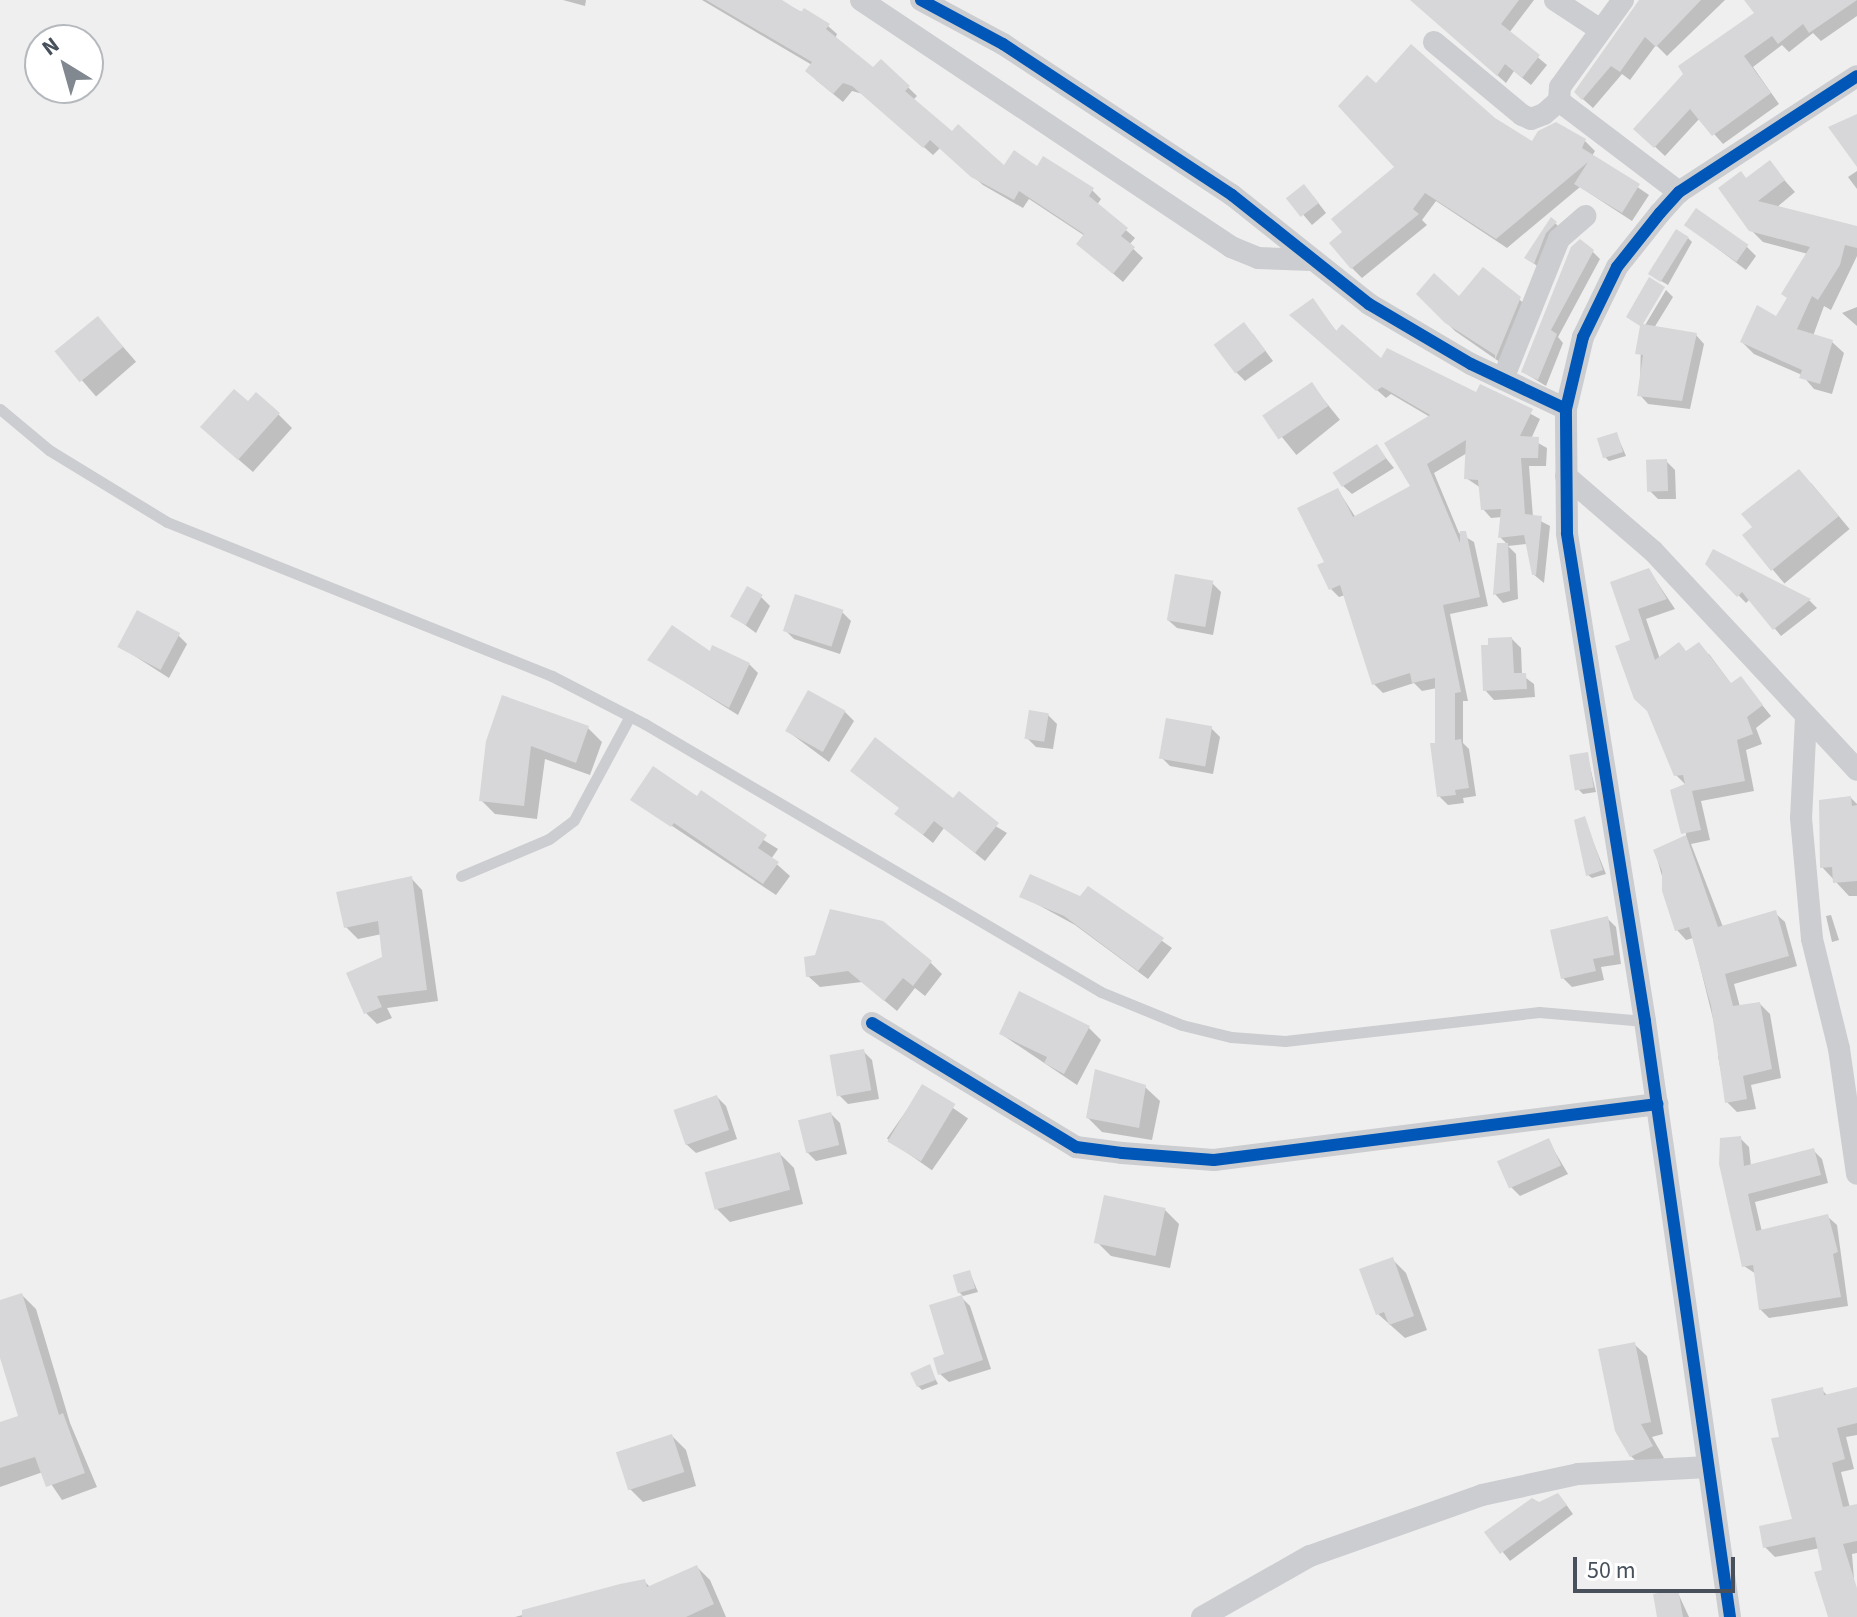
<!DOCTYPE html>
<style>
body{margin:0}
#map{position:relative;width:1857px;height:1617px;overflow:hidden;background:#f0efef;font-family:"Source Sans 3",sans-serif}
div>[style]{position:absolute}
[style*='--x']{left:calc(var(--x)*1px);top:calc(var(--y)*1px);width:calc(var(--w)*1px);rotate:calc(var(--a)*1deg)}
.shadow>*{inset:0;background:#0003;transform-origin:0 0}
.building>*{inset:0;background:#d7d7d9;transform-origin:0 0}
.service>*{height:11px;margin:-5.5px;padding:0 5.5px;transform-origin:5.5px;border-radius:5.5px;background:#cbcdd0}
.minor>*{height:22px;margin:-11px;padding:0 11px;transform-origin:11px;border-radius:11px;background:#cbcdd0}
.cycleway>*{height:12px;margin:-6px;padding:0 6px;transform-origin:6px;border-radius:6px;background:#0057b8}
span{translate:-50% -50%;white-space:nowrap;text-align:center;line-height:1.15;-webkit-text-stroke:7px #fff;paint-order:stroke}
.north{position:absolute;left:24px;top:24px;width:80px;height:80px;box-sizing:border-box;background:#fff;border:2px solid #b5b9bd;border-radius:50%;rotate:323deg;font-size:22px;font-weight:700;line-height:32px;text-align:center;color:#47505b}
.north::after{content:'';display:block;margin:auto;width:28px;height:36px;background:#82888f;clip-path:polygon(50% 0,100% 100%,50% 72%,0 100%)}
.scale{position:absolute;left:1573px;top:1557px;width:162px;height:36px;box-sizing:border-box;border:4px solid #47505b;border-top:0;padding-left:10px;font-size:24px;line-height:28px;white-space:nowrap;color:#47505b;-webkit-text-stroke:6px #fff;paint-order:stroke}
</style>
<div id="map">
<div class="shadow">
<div style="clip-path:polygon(563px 0,586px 0,585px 6px)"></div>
<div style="clip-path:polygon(702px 0,779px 0,828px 26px,837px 34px,835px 39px,873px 70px,881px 61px,917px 96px,913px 100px,952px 133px,1005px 168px,1038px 168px,1092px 190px,1101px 199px,1097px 205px,1135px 238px,1129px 245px,1143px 258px,1123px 282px,1088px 252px,1085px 236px,1029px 199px,1023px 208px,983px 185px,940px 148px,933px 155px,863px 94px,852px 91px,843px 102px,816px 80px,812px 65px)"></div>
<div style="clip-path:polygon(1427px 0,1534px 0,1509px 33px,1547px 65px,1531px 85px,1514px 71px,1506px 83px,1430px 15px)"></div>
<div style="clip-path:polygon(1665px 0,1725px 0,1667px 56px,1656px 45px,1630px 80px,1622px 74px,1593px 108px,1576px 93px)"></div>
<div style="clip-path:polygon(1746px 0,1857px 0,1857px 16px,1821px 41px,1813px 33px,1789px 52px,1782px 45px,1753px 67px,1779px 104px,1723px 144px,1700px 118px,1665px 156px,1636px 129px,1757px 13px)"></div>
<div style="clip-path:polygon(1376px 86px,1494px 119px,1533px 144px,1585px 141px,1595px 151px,1592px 156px,1649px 195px,1632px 221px,1580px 187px,1507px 248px,1436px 201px,1422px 220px,1427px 225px,1362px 278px,1352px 268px,1345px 232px,1397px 167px)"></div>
<div style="clip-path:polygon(1769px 163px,1795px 192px,1776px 208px,1857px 228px,1857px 256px,1831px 310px,1824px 306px,1813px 336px,1832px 342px,1844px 353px,1832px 394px,1814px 389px,1802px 375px,1754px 354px,1742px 342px,1777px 319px,1808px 254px,1763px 242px,1751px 230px,1747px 180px)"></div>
<div style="clip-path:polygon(1857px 171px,1857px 189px,1848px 177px)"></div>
<div style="clip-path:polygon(1313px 196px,1326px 213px,1312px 225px,1289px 198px)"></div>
<div style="clip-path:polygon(1552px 220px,1563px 231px,1542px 270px,1526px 257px)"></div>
<div style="clip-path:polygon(1686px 225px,1747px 247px,1756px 256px,1746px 270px)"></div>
<div style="clip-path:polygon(1688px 238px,1692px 242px,1668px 285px,1656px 278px)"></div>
<div style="clip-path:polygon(1592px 251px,1600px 259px,1558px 337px,1563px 343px,1546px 386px,1523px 372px)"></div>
<div style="clip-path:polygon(1666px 290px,1673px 297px,1654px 328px,1696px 335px,1704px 344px,1690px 409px,1648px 404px,1640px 395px,1641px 332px)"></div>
<div style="clip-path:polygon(1418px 294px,1519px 299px,1527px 307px,1504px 365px,1455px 331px)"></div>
<div style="clip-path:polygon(1312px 300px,1337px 332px,1342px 327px,1382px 361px,1388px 351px,1477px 395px,1481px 387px,1540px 419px,1531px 439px,1547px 448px,1546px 466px,1529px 466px,1533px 517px,1550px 526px,1544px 583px,1533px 574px,1527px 544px,1508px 546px,1516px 554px,1518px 599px,1503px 603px,1495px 594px,1499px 545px,1508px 545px,1500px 537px,1502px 517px,1491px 518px,1483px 509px,1481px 488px,1466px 478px,1467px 453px,1434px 473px,1459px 533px,1474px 542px,1488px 606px,1450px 614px,1468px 701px,1463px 701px,1463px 743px,1469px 749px,1476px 796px,1463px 798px,1464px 803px,1448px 805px,1439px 796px,1432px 745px,1437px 744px,1437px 688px,1422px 691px,1414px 683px,1383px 693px,1374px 684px,1345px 595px,1339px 597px,1331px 589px,1320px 566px,1326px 563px,1300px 509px,1338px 490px,1356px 518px,1413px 487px,1387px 443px,1430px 417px,1391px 394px,1386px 398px,1292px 315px)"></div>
<div style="clip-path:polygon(1857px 307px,1857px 326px,1842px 313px)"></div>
<div style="left:98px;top:318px;width:58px;height:53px;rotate:49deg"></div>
<div style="clip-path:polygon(1253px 334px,1273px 361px,1245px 381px,1236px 372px)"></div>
<div style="left:1311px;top:384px;width:46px;height:56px;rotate:51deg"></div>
<div style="clip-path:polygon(248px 404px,278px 414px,292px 428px,253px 472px,217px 441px)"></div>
<div style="clip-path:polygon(1617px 435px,1626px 456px,1609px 461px,1605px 457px)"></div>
<div style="clip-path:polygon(1376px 446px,1394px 468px,1352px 494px,1343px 486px)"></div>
<div style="clip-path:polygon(1666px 461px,1675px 470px,1676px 499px,1658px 499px,1649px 490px)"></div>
<div style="left:1811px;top:483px;width:60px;height:85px;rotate:50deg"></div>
<div style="clip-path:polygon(1714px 551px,1810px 601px,1817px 608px,1781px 636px,1750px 599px,1746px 603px,1708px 564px)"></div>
<div style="clip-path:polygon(1649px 570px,1675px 609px,1646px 619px,1660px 659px,1709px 654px,1732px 685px,1741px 679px,1771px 716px,1756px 728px,1762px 744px,1746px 750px,1754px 791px,1701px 801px,1710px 840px,1691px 844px,1723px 927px,1775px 913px,1785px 922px,1797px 966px,1734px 984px,1740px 1007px,1760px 1004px,1770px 1014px,1781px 1078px,1751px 1085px,1756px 1109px,1737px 1112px,1727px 1102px,1718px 1056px,1722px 1055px,1693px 938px,1686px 940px,1677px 930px,1655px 851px,1686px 837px,1687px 786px,1676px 775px,1612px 583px)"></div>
<div style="clip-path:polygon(1212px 583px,1221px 592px,1213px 635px,1177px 628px,1168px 620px)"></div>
<div style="clip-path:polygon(761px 597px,770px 606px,756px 633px,733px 616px)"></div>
<div style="clip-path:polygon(842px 612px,851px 621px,840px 654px,794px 639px,785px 630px)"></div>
<div style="clip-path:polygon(178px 635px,187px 644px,169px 678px,119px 646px)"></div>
<div style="clip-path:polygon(1512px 639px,1521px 648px,1522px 675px,1534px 684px,1535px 697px,1494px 700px,1485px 690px)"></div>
<div style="clip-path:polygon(710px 654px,749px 664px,758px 673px,738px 715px,650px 660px)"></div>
<div style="clip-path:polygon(845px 712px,854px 721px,829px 762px,786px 730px)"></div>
<div style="clip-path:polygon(1048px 715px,1057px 724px,1053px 749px,1036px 747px,1027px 738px)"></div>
<div style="clip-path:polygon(588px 728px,602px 742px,590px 775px,545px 759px,537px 819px,495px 814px,481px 800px,488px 742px)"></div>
<div style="clip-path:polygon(1211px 728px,1220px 737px,1213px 774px,1170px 766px,1161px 757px)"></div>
<div style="clip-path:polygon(1587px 754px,1596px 792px,1583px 794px,1579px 790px)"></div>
<div style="clip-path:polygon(697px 798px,778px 849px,771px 859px,790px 876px,776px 895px,633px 800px)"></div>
<div style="clip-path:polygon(1851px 798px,1857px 804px,1857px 896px,1849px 896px,1822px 867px)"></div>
<div style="clip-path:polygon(954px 801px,1007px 833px,985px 861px,944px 828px,933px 843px,897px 814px)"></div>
<div style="clip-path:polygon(1584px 819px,1606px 874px,1592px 878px,1588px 875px)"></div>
<div style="clip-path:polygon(411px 878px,422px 890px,438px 1001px,387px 1008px,392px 1018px,377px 1024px,366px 1013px,384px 958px,382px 934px,358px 939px,346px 927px)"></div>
<div style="clip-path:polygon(1088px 888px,1172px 948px,1148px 979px,1075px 925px,1022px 896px,1081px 898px)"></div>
<div style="clip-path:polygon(1831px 915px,1839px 940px,1832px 942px,1826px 916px)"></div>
<div style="clip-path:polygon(1607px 918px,1616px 927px,1621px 964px,1601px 967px,1604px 980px,1572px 987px,1563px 978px)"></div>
<div style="clip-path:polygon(817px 957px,930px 962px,942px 974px,925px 996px,915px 988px,897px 1011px,862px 982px,820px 987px,808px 976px)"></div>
<div style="clip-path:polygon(1020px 994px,1089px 1028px,1101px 1040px,1077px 1085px,1001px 1034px)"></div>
<div style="clip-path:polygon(863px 1051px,872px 1060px,879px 1099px,848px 1104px,839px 1095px)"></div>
<div style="left:923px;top:1087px;width:55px;height:63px;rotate:35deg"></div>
<div style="clip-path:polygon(1145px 1087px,1160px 1101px,1152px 1140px,1102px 1132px,1088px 1118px)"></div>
<div style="clip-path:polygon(717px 1097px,726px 1106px,737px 1139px,696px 1153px,686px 1144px)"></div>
<div style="clip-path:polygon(831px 1114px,840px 1123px,847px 1154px,816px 1161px,807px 1152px)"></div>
<div style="clip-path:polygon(1740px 1138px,1749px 1147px,1751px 1166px,1813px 1150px,1822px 1159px,1828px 1183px,1755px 1202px,1762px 1232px,1828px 1217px,1837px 1225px,1848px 1306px,1769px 1318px,1760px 1309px,1756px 1274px,1744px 1266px)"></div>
<div style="clip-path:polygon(1548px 1140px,1568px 1174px,1520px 1196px,1511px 1187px)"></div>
<div style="clip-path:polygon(780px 1154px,794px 1168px,803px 1204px,730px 1222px,716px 1208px)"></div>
<div style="clip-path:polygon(1165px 1210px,1179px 1224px,1170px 1268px,1111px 1256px,1097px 1242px)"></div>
<div style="clip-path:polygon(1392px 1259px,1406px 1273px,1427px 1330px,1405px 1338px,1378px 1314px)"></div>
<div style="clip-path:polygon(970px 1273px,978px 1292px,963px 1296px,959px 1292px)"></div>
<div style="clip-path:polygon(22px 1295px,36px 1309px,70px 1423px,97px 1487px,62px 1500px,43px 1472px,0 1487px,0 1425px,20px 1418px,0 1351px,0 1302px)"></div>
<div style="clip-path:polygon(961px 1297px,970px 1306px,991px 1369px,949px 1382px,940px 1374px)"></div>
<div style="clip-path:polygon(1634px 1344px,1647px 1356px,1663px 1434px,1652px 1437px,1664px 1458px,1644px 1469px,1631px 1456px)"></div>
<div style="clip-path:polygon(929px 1367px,938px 1384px,922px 1390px,918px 1386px)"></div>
<div style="clip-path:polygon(1857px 1389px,1857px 1435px,1846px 1437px,1854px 1469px,1841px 1472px,1850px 1508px,1857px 1506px,1857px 1553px,1852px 1554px,1857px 1617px,1831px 1617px,1820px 1548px,1775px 1557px,1765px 1547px,1794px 1520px,1781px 1438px,1822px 1390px,1828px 1396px)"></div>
<div style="clip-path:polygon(672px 1436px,686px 1450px,696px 1486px,643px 1502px,629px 1488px)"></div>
<div style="clip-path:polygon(1565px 1503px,1573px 1514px,1510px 1561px,1487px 1532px)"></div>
<div style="clip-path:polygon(697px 1567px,710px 1580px,726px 1617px,515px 1617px,645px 1582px,651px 1588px)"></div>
<div style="clip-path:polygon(1677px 1591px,1689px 1617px,1661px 1617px)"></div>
</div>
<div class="building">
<div style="clip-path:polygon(706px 0,782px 0,801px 12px,804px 8px,830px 24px,826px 29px,873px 67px,881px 59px,910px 86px,905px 91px,952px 131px,958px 124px,1004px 165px,1014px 150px,1037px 166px,1043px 156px,1094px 188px,1089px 196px,1128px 228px,1121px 236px,1135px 247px,1113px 274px,1076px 244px,1084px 234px,1019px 191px,1014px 200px,971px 177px,930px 140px,923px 148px,852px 86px,843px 83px,833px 94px,805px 71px,812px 62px)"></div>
<div style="clip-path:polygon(1410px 0,1519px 0,1501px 24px,1540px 55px,1522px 78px,1505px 64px,1497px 76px)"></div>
<div style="clip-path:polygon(1639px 0,1701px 0,1656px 47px,1645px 37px,1620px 72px,1611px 66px,1582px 100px,1574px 92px)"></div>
<div style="clip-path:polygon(1744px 0,1857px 0,1809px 33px,1803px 24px,1778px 44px,1772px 36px,1744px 56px,1771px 93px,1712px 136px,1690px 109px,1654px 148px,1633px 129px,1683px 74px,1678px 66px,1754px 13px)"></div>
<div style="clip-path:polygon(1411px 44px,1495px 118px,1532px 141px,1538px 131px,1556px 122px,1586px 139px,1582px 148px,1640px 184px,1622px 213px,1574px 184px,1588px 162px,1496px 239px,1425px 193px,1413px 209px,1419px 214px,1351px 269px,1329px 243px,1342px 232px,1331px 219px,1394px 167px,1338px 106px,1367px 75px,1376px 83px)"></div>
<div style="clip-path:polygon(1857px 114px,1857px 167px,1828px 127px)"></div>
<div style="clip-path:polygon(1770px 160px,1785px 180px,1758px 201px,1857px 226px,1857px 248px,1845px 245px,1840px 265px,1818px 300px,1812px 296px,1797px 329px,1833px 340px,1820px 384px,1799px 378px,1802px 370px,1740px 342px,1757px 305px,1776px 316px,1787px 298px,1781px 294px,1810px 247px,1749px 231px,1718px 188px,1741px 171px,1746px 178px)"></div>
<div style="left:1304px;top:184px;width:24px;height:23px;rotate:52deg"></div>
<div style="left:1696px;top:208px;width:64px;height:21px;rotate:35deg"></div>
<div style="clip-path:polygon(1551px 217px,1557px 222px,1546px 233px,1534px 264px,1524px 258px)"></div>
<div style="left:1676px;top:229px;width:15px;height:53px;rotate:32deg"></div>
<div style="clip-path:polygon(1580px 239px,1594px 250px,1551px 330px,1557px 334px,1538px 380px,1521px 372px,1571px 247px)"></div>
<div style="clip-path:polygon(1483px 267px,1521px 297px,1495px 360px,1495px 355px,1445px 323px,1416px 294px,1434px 273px,1459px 296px)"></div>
<div style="clip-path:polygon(1649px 277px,1665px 287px,1643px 324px,1697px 333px,1682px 401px,1637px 396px,1643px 355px,1635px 354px,1640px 326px,1626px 317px)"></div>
<div style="clip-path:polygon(1313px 298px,1336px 331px,1342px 324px,1381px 358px,1387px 348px,1476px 392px,1480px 384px,1533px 409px,1520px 436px,1539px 437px,1538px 458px,1521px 458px,1525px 514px,1542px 516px,1536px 575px,1532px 575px,1524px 535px,1498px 538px,1501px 509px,1481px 510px,1478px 480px,1464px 479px,1466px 440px,1427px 464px,1460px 543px,1460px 531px,1466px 531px,1480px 597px,1443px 605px,1461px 692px,1455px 693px,1455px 740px,1461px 739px,1469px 788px,1455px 790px,1456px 795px,1437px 797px,1430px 743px,1435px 743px,1435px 678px,1412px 683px,1410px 673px,1372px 685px,1340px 585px,1329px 590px,1317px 565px,1324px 562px,1297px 508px,1338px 488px,1353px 517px,1410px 486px,1384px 443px,1430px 415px,1382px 387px,1376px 391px,1289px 315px)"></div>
<div style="left:98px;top:316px;width:40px;height:56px;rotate:51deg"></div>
<div style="left:1244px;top:322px;width:36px;height:38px;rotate:53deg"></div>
<div style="left:1312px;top:382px;width:29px;height:60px;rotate:56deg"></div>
<div style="clip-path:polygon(234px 389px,248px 401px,256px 392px,280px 413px,238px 460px,200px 427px)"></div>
<div style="left:1617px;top:432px;width:21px;height:21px;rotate:73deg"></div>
<div style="left:1377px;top:444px;width:17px;height:53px;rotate:57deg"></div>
<div style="left:1667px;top:459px;width:32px;height:21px;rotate:88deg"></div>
<div style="clip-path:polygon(1799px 469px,1839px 516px,1771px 571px,1742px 535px,1752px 527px,1741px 514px)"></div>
<div style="clip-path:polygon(1497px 543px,1508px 543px,1510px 591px,1493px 595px)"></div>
<div style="clip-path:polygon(1713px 549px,1811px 599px,1773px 630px,1742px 592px,1737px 597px,1705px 564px)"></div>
<div style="clip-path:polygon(1649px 568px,1667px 599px,1638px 609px,1655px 660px,1679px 642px,1686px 651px,1699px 642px,1731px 683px,1741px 676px,1763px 705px,1747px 717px,1753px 734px,1737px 740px,1745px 781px,1692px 791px,1701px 830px,1681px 834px,1670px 790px,1685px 784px,1683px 775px,1674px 776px,1647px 711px,1634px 699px,1615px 646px,1630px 640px,1610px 582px)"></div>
<div style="left:1175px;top:574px;width:39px;height:47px;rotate:10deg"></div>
<div style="left:747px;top:586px;width:18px;height:35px;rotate:29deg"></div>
<div style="left:795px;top:594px;width:51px;height:39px;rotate:18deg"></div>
<div style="left:137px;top:610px;width:49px;height:42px;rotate:28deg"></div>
<div style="clip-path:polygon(672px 625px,710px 651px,712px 645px,750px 663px,729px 708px,647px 660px)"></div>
<div style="clip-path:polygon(1512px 637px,1514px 673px,1526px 673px,1527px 689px,1483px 691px,1481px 645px,1488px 645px,1488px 638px)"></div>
<div style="left:808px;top:690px;width:43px;height:47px;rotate:29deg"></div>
<div style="clip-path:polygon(502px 695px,589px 726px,576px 763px,531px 746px,524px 806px,479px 801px,486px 741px)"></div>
<div style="left:1029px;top:710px;width:20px;height:29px;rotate:9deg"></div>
<div style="left:1166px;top:718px;width:47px;height:41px;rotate:10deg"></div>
<div style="clip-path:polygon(875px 737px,953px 798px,959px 791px,999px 823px,975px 853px,934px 821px,923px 835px,894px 814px,899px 808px,850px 771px)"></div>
<div style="left:1588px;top:752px;width:36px;height:19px;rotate:81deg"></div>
<div style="clip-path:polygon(653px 766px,697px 796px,701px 790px,767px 835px,758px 848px,779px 862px,763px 884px,674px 823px,671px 827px,630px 800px)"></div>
<div style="clip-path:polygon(1851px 796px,1852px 806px,1857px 805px,1857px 881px,1833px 883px,1832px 867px,1820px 868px,1819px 800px)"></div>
<div style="clip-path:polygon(1585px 816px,1603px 870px,1586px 876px,1574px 820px)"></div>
<div style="clip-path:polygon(1686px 835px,1718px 927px,1776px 910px,1789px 956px,1725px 974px,1733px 1006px,1760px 1002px,1772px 1069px,1743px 1076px,1747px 1099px,1725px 1103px,1711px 1006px,1689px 927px,1675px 931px,1662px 891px,1662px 871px,1653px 850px)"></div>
<div style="clip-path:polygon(1030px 874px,1080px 896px,1088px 886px,1164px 938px,1138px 971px,1064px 916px,1019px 897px)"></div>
<div style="clip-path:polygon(412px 876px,427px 990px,377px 996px,382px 1007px,364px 1014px,346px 973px,382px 957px,378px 921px,344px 928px,336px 892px)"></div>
<div style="clip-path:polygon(830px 909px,883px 921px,932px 961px,913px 986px,903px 978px,884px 1001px,848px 971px,806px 977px,804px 957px,815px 955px)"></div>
<div style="clip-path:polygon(1608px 916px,1614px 955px,1593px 959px,1596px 971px,1561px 979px,1550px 930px)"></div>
<div style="clip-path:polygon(1019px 991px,1090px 1026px,1064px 1074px,1044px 1063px,1047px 1057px,999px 1034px)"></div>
<div style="left:864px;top:1049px;width:42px;height:35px;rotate:80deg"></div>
<div style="clip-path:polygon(1095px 1069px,1146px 1085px,1139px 1128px,1086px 1118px)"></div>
<div style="left:922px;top:1084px;width:39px;height:67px;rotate:31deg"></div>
<div style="left:717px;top:1095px;width:37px;height:46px;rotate:71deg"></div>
<div style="left:831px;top:1112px;width:34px;height:34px;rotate:76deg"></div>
<div style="clip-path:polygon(1741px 1136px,1744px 1166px,1814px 1148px,1821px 1175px,1748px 1194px,1756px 1231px,1828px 1214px,1838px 1252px,1833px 1254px,1841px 1297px,1759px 1310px,1753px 1265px,1742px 1267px,1719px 1164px,1720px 1138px)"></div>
<div style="left:1549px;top:1138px;width:30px;height:57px;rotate:66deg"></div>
<div style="left:780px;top:1152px;width:39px;height:78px;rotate:75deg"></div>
<div style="left:1104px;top:1195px;width:63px;height:49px;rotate:12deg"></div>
<div style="clip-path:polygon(1393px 1257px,1414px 1316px,1389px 1325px,1384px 1312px,1376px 1315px,1359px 1269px)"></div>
<div style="left:970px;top:1270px;width:19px;height:18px;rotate:74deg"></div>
<div style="clip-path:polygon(22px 1293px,59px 1415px,63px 1413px,85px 1473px,46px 1487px,35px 1457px,0 1468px,0 1422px,18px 1416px,0 1358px,0 1300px)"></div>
<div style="clip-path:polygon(962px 1295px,983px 1360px,938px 1375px,933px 1358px,944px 1354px,929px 1305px)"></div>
<div style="clip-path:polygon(1635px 1342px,1651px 1422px,1641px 1424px,1653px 1446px,1630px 1457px,1615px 1431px,1598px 1349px)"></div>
<div style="clip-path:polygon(930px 1364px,936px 1380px,917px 1387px,910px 1373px)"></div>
<div style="clip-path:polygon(1823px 1387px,1824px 1395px,1857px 1387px,1857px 1423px,1837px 1428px,1845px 1459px,1832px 1463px,1843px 1507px,1857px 1504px,1857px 1541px,1843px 1544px,1857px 1588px,1857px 1617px,1828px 1617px,1814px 1572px,1822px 1570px,1815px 1537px,1763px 1548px,1759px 1526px,1792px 1519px,1771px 1438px,1779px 1437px,1771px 1399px)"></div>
<div style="left:672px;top:1434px;width:40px;height:59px;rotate:72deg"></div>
<div style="clip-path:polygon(1558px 1493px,1567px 1505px,1500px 1554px,1484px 1532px,1532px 1498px,1539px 1502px)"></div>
<div style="clip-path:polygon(697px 1565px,714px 1604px,686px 1617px,522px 1617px,522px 1610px,620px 1584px,645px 1579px,647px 1587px)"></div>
<div style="clip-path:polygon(1678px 1589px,1683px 1617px,1657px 1617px,1653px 1594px)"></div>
</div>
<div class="service">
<div style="--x:0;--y:409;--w:64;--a:39.9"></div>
<div style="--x:49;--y:450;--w:138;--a:31.4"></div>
<div style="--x:167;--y:522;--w:415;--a:21.8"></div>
<div style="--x:552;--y:676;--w:105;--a:27.3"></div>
<div style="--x:645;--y:724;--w:529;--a:30.44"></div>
<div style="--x:1101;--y:992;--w:87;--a:22.2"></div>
<div style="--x:1182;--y:1025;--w:50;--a:13.8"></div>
<div style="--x:1231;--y:1037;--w:54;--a:4.2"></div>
<div style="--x:1285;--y:1041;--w:256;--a:-6.5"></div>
<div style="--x:1539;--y:1012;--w:106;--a:4.9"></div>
<div style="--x:461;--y:876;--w:95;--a:-22.8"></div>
<div style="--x:549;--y:839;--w:31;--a:-37"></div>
<div style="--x:574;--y:820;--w:118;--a:-61.7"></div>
</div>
<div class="minor">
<div style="--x:861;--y:0;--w:445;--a:33.7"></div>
<div style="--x:1231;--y:247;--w:29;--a:22"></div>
<div style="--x:1258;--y:258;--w:53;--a:2.2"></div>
<div style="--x:921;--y:0;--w:93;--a:28.2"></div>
<div style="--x:1003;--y:44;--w:274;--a:33.4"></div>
<div style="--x:1232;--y:195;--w:175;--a:38.5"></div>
<div style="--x:1369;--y:304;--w:118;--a:30.5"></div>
<div style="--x:1471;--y:364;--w:105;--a:25.3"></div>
<div style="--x:1555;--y:0;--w:53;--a:33.4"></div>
<div style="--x:1623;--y:0;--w:107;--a:125.9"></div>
<div style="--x:1560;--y:87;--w:14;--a:94"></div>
<div style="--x:1559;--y:101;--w:151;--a:37.2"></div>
<div style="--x:1434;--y:42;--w:114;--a:39.7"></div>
<div style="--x:1522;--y:115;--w:10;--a:24"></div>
<div style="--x:1531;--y:119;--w:14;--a:-21"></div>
<div style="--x:1544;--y:114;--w:20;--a:-41"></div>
<div style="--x:1503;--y:379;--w:151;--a:-68.2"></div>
<div style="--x:1559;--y:239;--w:35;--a:-41"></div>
<div style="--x:1566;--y:476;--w:115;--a:40.8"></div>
<div style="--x:1653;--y:551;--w:299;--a:47"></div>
<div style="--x:1806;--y:717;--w:101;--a:92.8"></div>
<div style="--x:1801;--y:818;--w:121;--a:84.8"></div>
<div style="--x:1812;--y:939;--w:113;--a:76.2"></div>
<div style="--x:1839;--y:1049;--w:126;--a:81.8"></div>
<div style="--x:872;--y:1023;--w:239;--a:31.3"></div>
<div style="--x:1076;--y:1147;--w:46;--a:7.4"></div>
<div style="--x:1122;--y:1153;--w:92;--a:4.4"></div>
<div style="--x:1214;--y:1160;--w:447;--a:-7.2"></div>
<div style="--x:1202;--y:1617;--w:124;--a:-29.5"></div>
<div style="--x:1310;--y:1556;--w:182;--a:-19.5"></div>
<div style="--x:1482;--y:1495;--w:98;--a:-12.3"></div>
<div style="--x:1578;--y:1474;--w:130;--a:-3.1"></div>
<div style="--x:1730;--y:1617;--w:602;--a:-98.12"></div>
<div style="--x:1645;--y:1021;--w:494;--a:-99.1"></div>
<div style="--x:1567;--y:533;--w:124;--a:-90.5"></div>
<div style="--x:1566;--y:409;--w:74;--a:-76.7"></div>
<div style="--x:1583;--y:337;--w:78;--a:-64.1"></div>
<div style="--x:1617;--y:267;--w:69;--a:-51.5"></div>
<div style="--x:1660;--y:213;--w:28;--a:-48"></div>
<div style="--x:1679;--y:192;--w:212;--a:-33.1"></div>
</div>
<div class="cycleway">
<div style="--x:921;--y:0;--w:93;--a:28.2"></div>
<div style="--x:1003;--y:44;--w:274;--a:33.4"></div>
<div style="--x:1232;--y:195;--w:175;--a:38.5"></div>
<div style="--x:1369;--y:304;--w:118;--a:30.5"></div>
<div style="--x:1471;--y:364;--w:105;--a:25.3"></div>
<div style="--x:872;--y:1023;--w:239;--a:31.3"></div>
<div style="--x:1076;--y:1147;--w:46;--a:7.4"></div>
<div style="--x:1122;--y:1153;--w:92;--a:4.4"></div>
<div style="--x:1214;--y:1160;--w:447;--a:-7.2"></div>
<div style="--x:1730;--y:1617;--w:602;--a:-98.12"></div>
<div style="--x:1645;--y:1021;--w:494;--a:-99.1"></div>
<div style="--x:1567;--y:533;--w:124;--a:-90.5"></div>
<div style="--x:1566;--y:409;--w:74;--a:-76.7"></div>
<div style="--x:1583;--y:337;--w:78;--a:-64.1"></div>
<div style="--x:1617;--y:267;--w:69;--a:-51.5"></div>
<div style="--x:1660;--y:213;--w:28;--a:-48"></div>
<div style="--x:1679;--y:192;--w:212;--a:-33.1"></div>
</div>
<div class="north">N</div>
<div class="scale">50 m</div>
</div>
